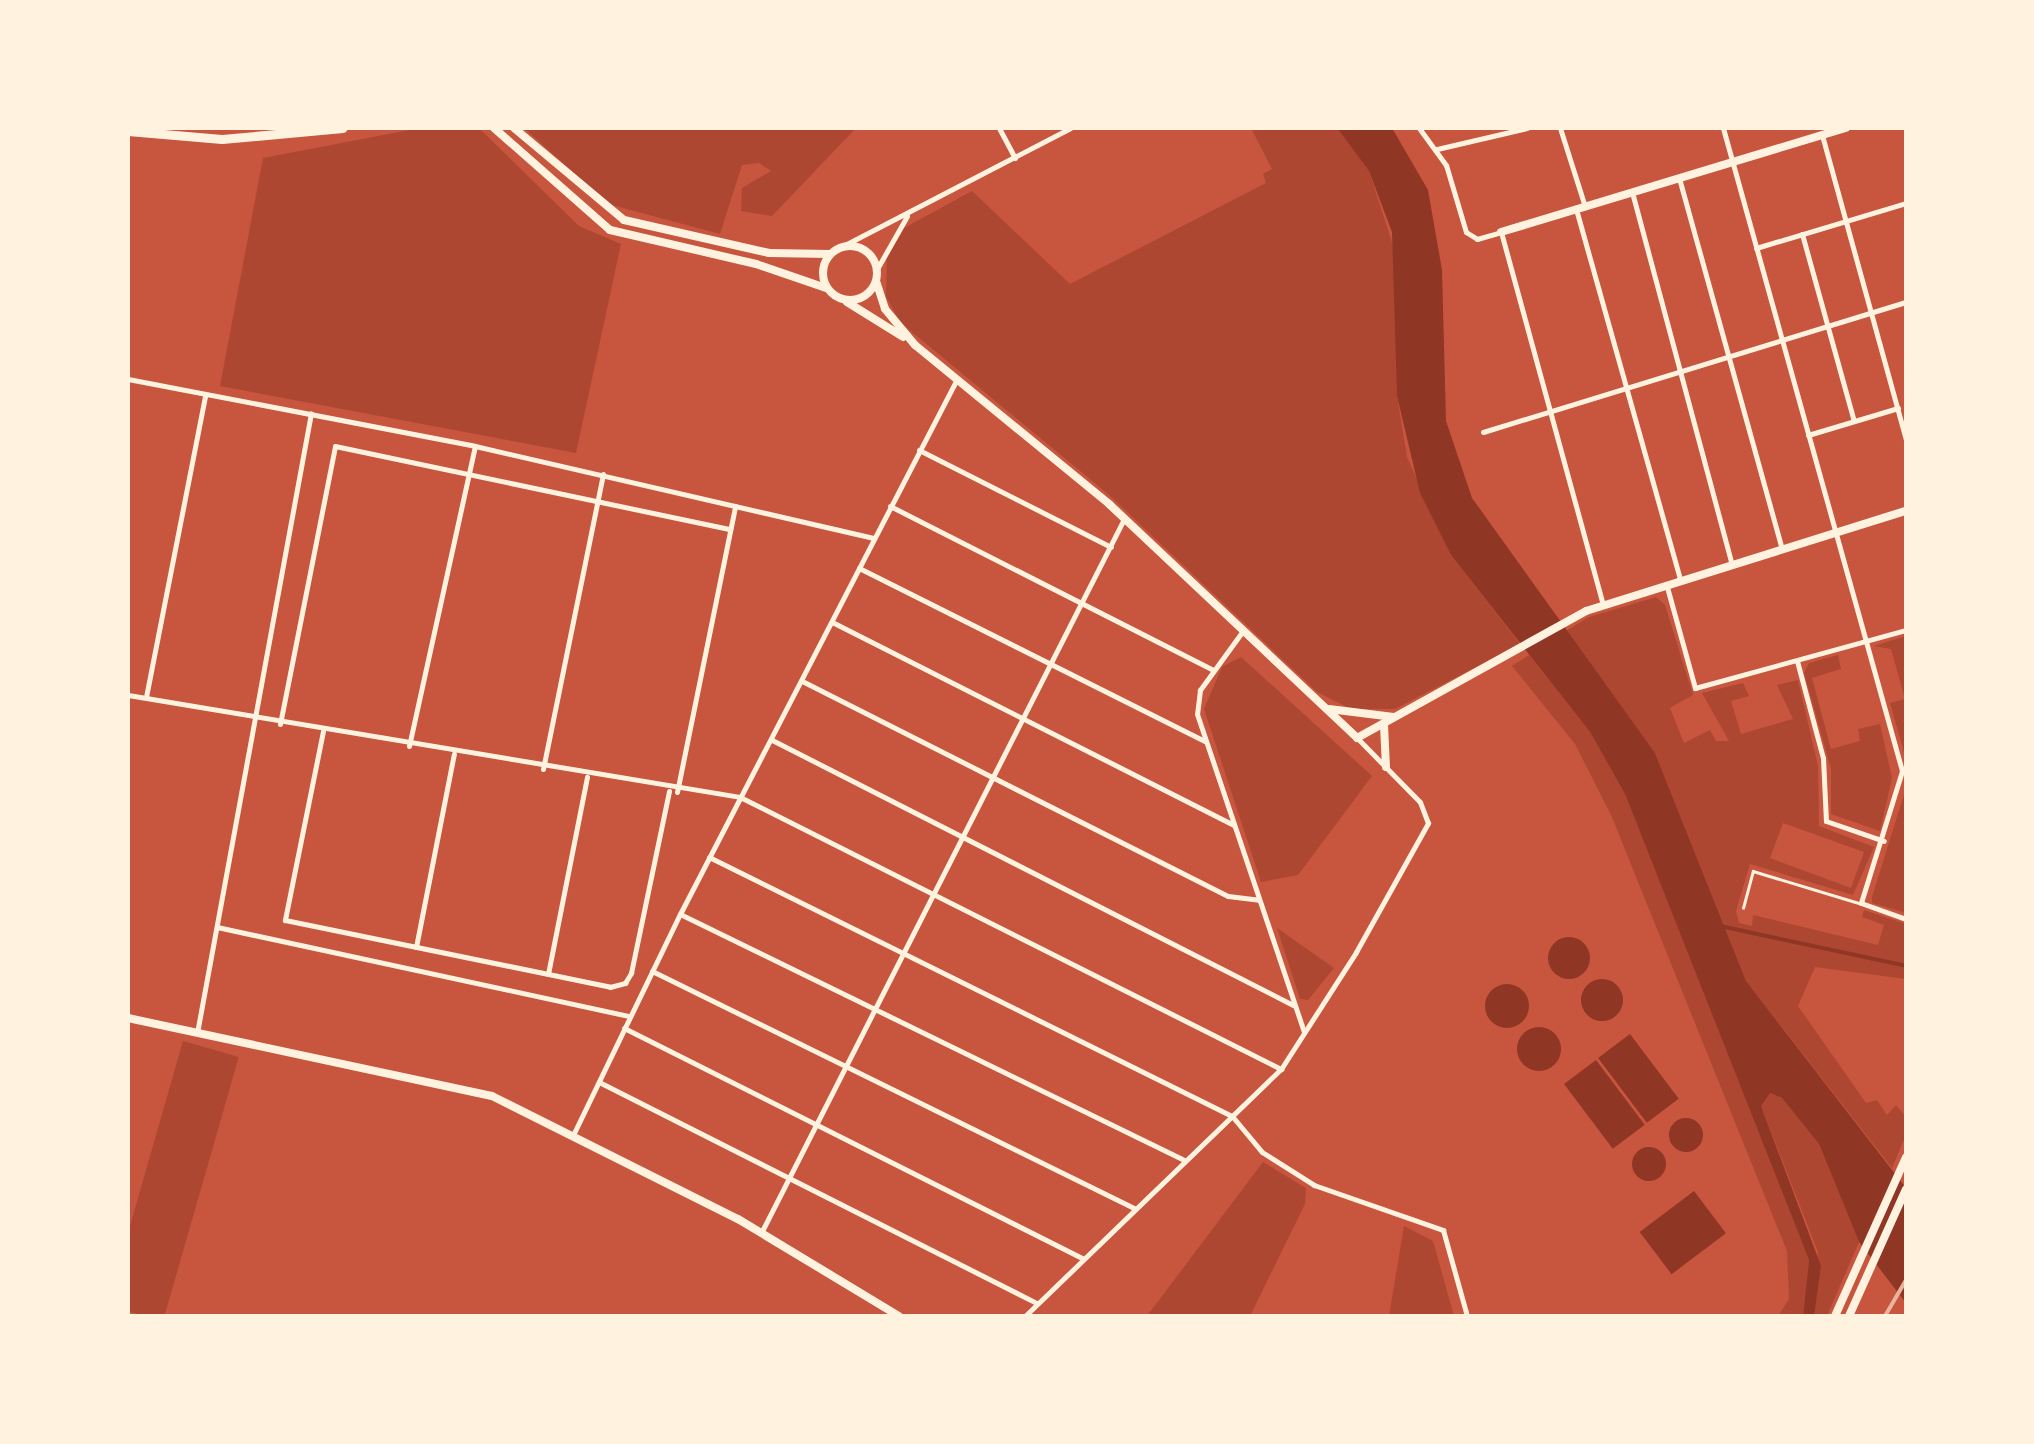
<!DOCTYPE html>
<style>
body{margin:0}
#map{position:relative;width:2034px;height:1444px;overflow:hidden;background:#c8553d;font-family:Overpass,sans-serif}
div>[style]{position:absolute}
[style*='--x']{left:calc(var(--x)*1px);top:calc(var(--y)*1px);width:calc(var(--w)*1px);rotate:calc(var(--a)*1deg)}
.green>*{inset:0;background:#ae4732;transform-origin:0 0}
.water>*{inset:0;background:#8f3625;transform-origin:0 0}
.round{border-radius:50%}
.stream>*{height:4px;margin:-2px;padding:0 2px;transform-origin:2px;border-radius:2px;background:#8f3625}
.service>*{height:2.5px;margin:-1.25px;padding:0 1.25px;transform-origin:1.25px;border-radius:1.25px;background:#fff3e0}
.minor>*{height:5px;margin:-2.5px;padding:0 2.5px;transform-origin:2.5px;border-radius:2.5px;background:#fff3e0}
.tertiary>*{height:8px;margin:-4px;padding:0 4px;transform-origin:4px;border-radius:4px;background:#fff3e0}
.tertiary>.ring{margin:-4px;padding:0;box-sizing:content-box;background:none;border:8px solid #fff3e0;border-radius:50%}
.secondary>*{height:8px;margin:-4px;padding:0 4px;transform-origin:4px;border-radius:4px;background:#fff3e0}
.primary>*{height:9px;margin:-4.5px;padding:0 4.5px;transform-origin:4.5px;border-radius:4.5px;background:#fff3e0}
.rail>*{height:4px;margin:-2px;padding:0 2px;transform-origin:2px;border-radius:2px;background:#e9b49f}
span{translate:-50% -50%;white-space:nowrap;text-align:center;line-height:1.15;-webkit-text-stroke:8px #fff3e0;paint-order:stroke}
.frame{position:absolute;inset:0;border:130px solid #fff3e0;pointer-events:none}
</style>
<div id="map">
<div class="green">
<div style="clip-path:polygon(420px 128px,479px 128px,579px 226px,621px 244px,576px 453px,220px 386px,263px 158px)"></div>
<div style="clip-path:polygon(524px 128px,856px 128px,772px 216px,741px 211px,742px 188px,771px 171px,759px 163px,742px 165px,720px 234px,608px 204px)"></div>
<div style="clip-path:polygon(1251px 128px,1337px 128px,1369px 171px,1396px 255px,1397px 396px,1407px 457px,1451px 555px,1520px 644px,1395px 709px,1351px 709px,1317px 692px,1108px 494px,901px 323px,886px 297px,887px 256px,904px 228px,972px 191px,1070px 284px,1266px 183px,1263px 174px,1272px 169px)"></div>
<div style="clip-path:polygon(evenodd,1656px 597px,1665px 605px,1693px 695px,1670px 708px,1684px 743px,1710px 730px,1716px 741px,1729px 741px,1702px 693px,1743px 683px,1749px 696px,1731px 701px,1741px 734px,1793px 719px,1777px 685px,1798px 680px,1818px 766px,1819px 826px,1874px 847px,1853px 895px,1750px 864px,1736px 911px,1739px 923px,1752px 926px,1753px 915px,1878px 945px,1884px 925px,1862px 917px,1864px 910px,1906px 924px,1906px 979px,1815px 967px,1798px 1006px,1866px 1103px,1877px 1100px,1887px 1115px,1896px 1105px,1906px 1117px,1906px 1135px,1892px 1168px,1746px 981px,1655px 753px,1566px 631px,1589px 617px,1656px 597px,1783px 823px,1864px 852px,1851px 888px,1770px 858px,1783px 823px)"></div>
<div style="clip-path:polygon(1906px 636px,1906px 759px,1890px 703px,1905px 699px,1891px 649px,1874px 646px)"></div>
<div style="clip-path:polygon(1529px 655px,1590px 732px,1625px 794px,1809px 1260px,1803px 1316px,1778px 1316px,1789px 1299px,1787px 1251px,1611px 815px,1575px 744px,1512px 666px)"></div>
<div style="clip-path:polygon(1838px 655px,1841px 669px,1812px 678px,1831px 749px,1860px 741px,1858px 729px,1880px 724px,1892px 778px,1880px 831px,1831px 814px,1831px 769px,1804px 673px,1809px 663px)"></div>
<div style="clip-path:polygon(1241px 657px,1372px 776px,1298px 875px,1261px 882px,1204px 709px,1222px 667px)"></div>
<div style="clip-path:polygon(1906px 788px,1906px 913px,1872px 903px,1872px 897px)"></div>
<div style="clip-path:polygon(1277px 928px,1334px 968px,1308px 1000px,1300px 999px)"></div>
<div style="left:183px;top:1041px;width:58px;height:275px;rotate:16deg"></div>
<div style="clip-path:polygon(1769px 1093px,1782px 1098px,1819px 1144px,1859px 1242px,1827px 1316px,1814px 1316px,1818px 1252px,1761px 1106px)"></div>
<div style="clip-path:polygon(1263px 1162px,1306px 1188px,1305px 1204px,1250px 1316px,1147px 1316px)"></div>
<div style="clip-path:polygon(1404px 1226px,1433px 1241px,1454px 1316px,1389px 1316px)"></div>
</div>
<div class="water">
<div style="clip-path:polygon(1337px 128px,1392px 128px,1428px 190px,1442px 270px,1446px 421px,1472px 498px,1655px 753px,1746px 981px,1906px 1188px,1906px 1303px,1859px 1242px,1819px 1144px,1782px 1098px,1770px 1093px,1761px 1106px,1821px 1266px,1814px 1316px,1803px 1316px,1809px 1260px,1625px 794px,1590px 732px,1451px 555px,1420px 493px,1397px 396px,1392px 232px,1369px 171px)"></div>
<div class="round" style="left:1548px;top:937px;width:42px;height:42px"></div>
<div class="round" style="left:1581px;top:979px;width:42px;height:42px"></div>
<div class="round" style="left:1485px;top:984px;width:44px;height:44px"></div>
<div class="round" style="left:1517px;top:1027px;width:44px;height:44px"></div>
<div style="left:1630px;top:1034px;width:81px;height:40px;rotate:53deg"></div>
<div style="left:1596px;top:1060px;width:81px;height:40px;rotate:53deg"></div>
<div class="round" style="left:1669px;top:1118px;width:34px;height:34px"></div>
<div class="round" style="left:1632px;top:1147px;width:34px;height:34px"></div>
<div style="left:1694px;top:1191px;width:53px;height:68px;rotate:53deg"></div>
</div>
<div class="stream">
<div style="--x:1720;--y:926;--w:190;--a:12.1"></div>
</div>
<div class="service">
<div style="--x:1743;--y:908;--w:38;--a:-75"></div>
<div style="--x:1753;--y:871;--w:111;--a:16.8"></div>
</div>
<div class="minor">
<div style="--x:999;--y:128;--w:34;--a:62"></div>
<div style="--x:1419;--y:128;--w:46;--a:53.9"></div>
<div style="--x:1446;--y:165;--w:70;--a:73.4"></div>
<div style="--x:1466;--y:232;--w:13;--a:32"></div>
<div style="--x:1477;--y:239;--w:25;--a:-16"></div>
<div style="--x:1501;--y:232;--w:386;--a:74.7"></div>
<div style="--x:1560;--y:128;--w:83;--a:72.4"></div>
<div style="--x:1723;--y:128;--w:667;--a:74.44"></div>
<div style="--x:1902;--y:771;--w:138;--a:107.3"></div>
<div style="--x:1861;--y:903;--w:48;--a:19.6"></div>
<div style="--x:1822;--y:135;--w:316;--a:74.6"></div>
<div style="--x:1437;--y:149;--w:92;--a:-13.1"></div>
<div style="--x:1679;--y:178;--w:385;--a:74.5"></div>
<div style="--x:1632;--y:192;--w:385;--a:75"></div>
<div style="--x:1576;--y:209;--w:385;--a:74.3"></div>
<div style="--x:1802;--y:234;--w:194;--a:74.5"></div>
<div style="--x:1756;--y:248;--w:157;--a:-16.7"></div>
<div style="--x:837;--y:249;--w:263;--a:-27.4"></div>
<div style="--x:877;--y:269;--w:61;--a:-60.5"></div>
<div style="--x:128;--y:379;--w:353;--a:10.9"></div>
<div style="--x:475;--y:446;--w:409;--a:13"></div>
<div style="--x:1483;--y:432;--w:443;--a:-17.1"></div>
<div style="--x:1808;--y:435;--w:94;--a:-16.7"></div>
<div style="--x:919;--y:450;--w:215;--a:26.8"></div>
<div style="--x:890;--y:506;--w:362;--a:26.9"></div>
<div style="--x:859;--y:568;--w:387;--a:26.6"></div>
<div style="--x:1667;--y:587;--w:105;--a:74.5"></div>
<div style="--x:1695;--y:688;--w:219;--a:-15.4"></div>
<div style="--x:832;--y:622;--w:450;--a:26.8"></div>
<div style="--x:1242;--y:632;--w:72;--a:125.9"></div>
<div style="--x:1200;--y:690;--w:24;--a:97"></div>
<div style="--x:1197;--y:714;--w:336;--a:71.4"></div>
<div style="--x:1797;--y:661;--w:100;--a:75"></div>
<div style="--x:1823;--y:758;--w:63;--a:87.3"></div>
<div style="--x:1826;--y:821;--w:61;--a:19"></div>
<div style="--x:802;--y:681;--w:477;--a:26.8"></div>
<div style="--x:1228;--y:896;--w:31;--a:7"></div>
<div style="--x:128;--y:695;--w:620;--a:9.46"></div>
<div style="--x:740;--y:797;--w:606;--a:26.69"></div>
<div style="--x:146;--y:697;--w:308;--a:-78.9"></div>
<div style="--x:280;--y:724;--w:283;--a:-78.8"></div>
<div style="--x:335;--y:446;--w:404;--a:11.9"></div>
<div style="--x:323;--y:731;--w:193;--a:101.4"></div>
<div style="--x:285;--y:920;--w:332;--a:11.6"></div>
<div style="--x:610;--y:987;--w:16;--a:-15"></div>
<div style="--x:625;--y:983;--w:12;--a:-59"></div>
<div style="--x:631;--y:973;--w:186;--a:-78.2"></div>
<div style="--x:772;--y:740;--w:585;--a:26.96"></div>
<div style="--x:409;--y:746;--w:307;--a:-77.6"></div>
<div style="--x:543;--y:769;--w:301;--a:-78.5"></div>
<div style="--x:677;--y:792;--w:292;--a:-78.5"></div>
<div style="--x:709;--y:857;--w:584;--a:26.35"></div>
<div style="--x:1232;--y:1116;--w:47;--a:50.2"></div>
<div style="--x:1262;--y:1152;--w:62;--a:32.4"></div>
<div style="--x:1314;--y:1185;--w:137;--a:19.2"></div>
<div style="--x:1443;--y:1230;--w:89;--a:74.4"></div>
<div style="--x:680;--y:914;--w:561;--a:26.02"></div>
<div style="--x:217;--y:927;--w:422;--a:12.2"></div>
<div style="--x:416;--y:947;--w:197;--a:-78.9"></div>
<div style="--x:652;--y:971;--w:537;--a:26.18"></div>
<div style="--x:548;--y:974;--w:201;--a:-78.8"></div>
<div style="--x:624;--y:1028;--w:513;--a:26.67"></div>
<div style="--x:197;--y:1033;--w:630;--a:-79.58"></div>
<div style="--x:599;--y:1082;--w:491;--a:26.8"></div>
<div style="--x:574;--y:1133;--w:243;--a:-64.2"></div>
<div style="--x:680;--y:914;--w:602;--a:-62.63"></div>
<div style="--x:761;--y:1233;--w:801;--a:-63.05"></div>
<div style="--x:1025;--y:1316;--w:356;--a:-44"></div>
<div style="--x:1281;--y:1069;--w:139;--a:-57.3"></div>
<div style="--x:1356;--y:952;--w:148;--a:-60.8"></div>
<div style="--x:1428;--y:823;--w:22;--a:-111"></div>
<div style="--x:1420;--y:802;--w:90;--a:-134.5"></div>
</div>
<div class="tertiary">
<div style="--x:494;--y:128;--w:154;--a:41.3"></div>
<div style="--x:610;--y:230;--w:150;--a:13.1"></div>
<div style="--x:756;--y:264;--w:74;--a:18.9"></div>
<div style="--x:514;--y:128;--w:143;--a:39.9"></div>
<div style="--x:624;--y:220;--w:149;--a:12.8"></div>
<div style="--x:769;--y:253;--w:61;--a:0.9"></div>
<div style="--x:1501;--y:232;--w:360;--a:-16.8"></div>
<div class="ring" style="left:823px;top:246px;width:46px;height:46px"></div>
<div style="--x:876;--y:281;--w:29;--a:72"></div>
<div style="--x:885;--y:309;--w:47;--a:50.2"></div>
<div style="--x:915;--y:345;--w:251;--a:39.3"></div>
<div style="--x:1109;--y:504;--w:341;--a:43.3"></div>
<div style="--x:1357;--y:738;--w:262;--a:-29"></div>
<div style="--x:1586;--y:611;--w:335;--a:-17.4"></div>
<div style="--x:847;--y:302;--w:66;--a:32"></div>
<div style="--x:1329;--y:709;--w:65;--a:7"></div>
<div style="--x:1384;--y:725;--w:42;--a:87.3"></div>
<div style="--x:128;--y:1018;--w:372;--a:12.1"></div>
<div style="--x:492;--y:1096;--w:275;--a:26.6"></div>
<div style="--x:738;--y:1219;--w:188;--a:31.1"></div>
</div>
<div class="secondary">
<div style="--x:1835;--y:1316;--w:174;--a:-65.9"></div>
<div style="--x:1849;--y:1316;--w:139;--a:-65.8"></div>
</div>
<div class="primary">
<div style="--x:128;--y:131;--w:94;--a:4.9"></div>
<div style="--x:222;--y:139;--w:121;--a:-5.2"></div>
</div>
<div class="rail">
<div style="--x:1885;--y:1316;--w:42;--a:-59.7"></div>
<div style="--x:1905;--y:1316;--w:1;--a:-45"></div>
</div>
<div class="frame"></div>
</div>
